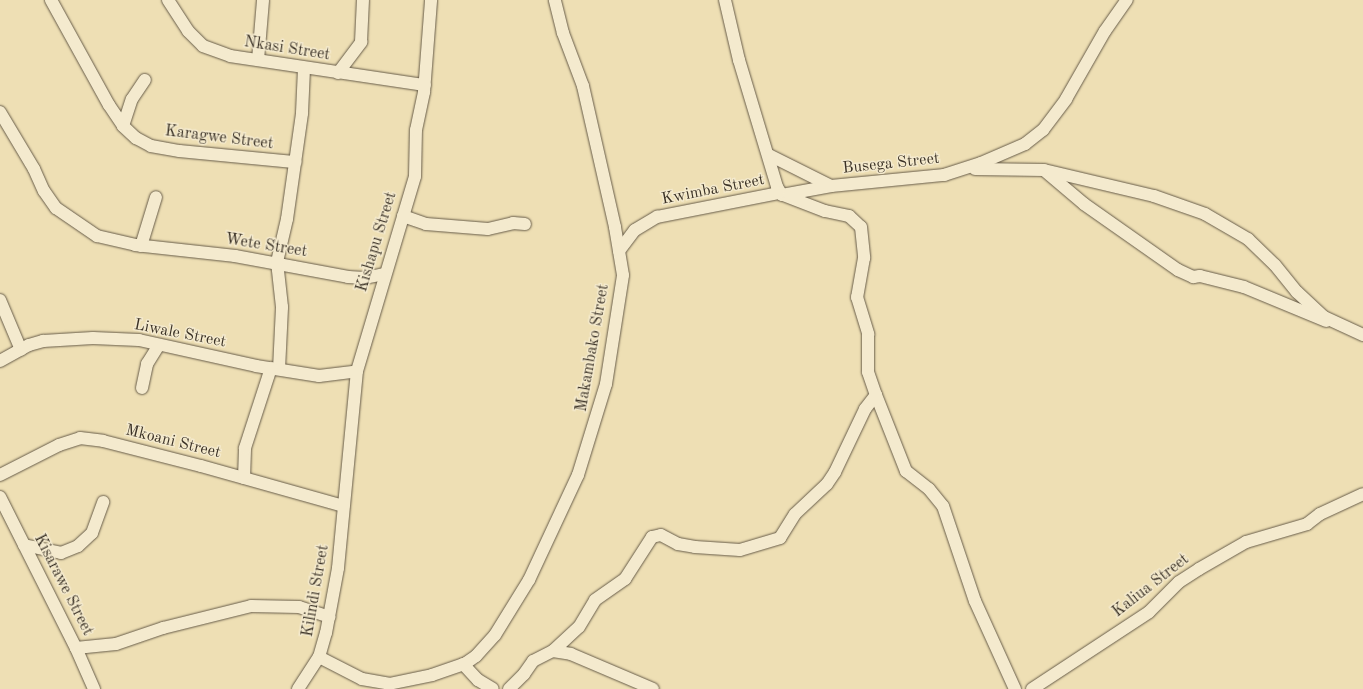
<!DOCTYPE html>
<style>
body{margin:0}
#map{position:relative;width:1363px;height:689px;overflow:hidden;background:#eedfb4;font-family:"Old Standard TT",serif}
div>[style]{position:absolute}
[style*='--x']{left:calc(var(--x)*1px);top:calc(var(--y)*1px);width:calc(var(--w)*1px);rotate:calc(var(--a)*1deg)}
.roads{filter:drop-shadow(0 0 1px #675c49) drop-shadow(0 0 1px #675c49)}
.street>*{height:12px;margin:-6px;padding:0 6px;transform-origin:6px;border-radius:6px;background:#f4eace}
span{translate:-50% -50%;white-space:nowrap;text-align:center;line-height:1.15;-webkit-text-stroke:3px #f4eace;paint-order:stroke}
.street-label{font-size:16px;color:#3a3125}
</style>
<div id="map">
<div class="roads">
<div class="street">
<div style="--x:51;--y:0;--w:120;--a:61.1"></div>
<div style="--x:109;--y:105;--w:25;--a:56"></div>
<div style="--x:123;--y:126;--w:18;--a:43"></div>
<div style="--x:136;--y:138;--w:17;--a:28"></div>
<div style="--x:151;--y:146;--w:29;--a:10"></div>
<div style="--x:180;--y:151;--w:116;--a:5.5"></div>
<div style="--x:168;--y:0;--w:37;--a:57"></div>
<div style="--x:188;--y:31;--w:21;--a:45"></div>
<div style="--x:203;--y:46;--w:29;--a:20"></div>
<div style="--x:230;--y:56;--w:197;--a:8.5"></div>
<div style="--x:725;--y:0;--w:62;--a:76.9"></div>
<div style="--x:739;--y:60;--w:133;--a:73.3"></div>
<div style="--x:777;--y:187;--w:9;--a:58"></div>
<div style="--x:782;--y:195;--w:50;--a:-10.4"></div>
<div style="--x:831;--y:186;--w:114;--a:-5.6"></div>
<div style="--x:944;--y:175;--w:39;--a:-18"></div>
<div style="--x:981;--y:163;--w:48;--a:-23.4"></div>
<div style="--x:1025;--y:144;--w:23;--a:-38"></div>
<div style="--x:1043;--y:130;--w:39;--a:-53"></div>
<div style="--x:1066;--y:99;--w:78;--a:-60.2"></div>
<div style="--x:1105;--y:31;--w:38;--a:-55"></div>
<div style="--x:258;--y:60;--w:60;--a:-85.2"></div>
<div style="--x:338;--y:73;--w:39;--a:-53"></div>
<div style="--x:361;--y:42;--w:42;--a:-87.3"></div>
<div style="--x:0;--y:112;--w:66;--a:59.2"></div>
<div style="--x:34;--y:169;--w:24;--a:66"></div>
<div style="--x:44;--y:191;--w:21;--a:55"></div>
<div style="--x:56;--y:208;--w:50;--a:34.3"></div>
<div style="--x:97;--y:236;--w:39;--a:13"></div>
<div style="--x:135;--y:245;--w:101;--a:6.3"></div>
<div style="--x:235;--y:256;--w:115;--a:10.5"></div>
<div style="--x:348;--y:277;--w:17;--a:3"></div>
<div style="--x:365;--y:278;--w:19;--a:-12"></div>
<div style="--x:123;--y:126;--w:28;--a:-72"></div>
<div style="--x:132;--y:99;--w:23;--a:-56"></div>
<div style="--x:769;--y:155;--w:69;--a:26.6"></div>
<div style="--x:975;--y:169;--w:69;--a:0.8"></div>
<div style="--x:1044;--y:170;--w:113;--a:13.3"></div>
<div style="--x:1154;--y:196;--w:54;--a:19.4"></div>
<div style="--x:1205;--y:214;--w:50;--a:30.2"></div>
<div style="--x:1248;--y:239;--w:37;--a:44"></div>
<div style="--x:1275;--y:265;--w:35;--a:51"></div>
<div style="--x:1297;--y:292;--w:37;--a:43"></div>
<div style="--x:1324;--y:317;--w:43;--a:24.8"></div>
<div style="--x:1045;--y:171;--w:51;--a:40.2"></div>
<div style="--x:1084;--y:204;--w:115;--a:35.1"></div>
<div style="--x:1178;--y:270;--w:17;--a:25"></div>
<div style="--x:1193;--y:277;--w:7;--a:-8"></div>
<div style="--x:1200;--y:276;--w:45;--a:14"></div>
<div style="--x:1244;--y:287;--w:89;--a:22.5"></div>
<div style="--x:783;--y:195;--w:45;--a:20.9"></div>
<div style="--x:825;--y:211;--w:25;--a:12"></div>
<div style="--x:849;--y:216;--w:16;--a:43"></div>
<div style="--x:861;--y:227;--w:31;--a:84"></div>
<div style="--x:864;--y:258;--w:40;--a:100"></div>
<div style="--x:857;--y:297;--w:39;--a:73"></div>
<div style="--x:868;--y:334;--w:38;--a:90"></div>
<div style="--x:868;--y:372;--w:24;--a:71"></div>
<div style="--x:876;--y:395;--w:82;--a:68.5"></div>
<div style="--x:906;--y:471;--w:29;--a:38"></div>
<div style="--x:929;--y:489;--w:22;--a:51"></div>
<div style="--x:943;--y:506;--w:100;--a:71.4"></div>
<div style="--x:975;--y:601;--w:97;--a:65.6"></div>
<div style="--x:403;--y:216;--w:24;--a:19"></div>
<div style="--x:426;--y:224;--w:62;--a:4.6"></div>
<div style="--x:488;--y:229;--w:26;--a:-13"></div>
<div style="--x:513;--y:223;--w:12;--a:5"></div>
<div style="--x:141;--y:246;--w:51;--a:-73"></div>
<div style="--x:619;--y:251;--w:26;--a:-53"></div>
<div style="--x:635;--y:230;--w:26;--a:-31"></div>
<div style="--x:657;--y:217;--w:124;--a:-11.1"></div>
<div style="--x:0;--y:300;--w:54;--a:67.2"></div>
<div style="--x:0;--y:361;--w:33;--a:-29"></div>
<div style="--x:29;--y:345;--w:15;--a:-16"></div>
<div style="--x:43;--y:341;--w:50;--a:-3.4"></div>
<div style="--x:93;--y:338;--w:46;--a:2.5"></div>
<div style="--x:139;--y:340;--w:120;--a:12.5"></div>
<div style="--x:256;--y:366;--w:64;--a:9"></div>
<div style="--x:319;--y:376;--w:38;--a:-7"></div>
<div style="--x:279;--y:369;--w:62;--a:-87.2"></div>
<div style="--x:282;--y:307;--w:45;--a:-96.3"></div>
<div style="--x:277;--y:262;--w:44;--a:-76.9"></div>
<div style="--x:287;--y:219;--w:107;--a:-81.9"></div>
<div style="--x:302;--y:113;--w:44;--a:-87.4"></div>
<div style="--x:142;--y:388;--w:25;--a:-78"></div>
<div style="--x:147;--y:364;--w:22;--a:-58"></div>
<div style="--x:0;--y:475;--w:66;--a:-27"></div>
<div style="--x:59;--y:445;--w:22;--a:-18"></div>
<div style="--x:80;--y:438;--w:23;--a:7"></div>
<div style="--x:103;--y:441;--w:101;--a:14.3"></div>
<div style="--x:201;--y:466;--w:148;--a:15.7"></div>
<div style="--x:244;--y:478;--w:30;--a:-88"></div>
<div style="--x:245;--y:448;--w:84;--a:-72"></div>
<div style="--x:0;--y:497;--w:169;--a:63.3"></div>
<div style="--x:76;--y:648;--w:45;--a:66.3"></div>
<div style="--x:24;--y:545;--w:38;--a:12"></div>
<div style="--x:61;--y:553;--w:18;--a:-22"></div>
<div style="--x:78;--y:546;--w:19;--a:-43"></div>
<div style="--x:92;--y:533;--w:33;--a:-70"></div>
<div style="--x:76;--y:648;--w:40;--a:-5.7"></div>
<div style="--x:116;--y:644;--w:50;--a:-18.8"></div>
<div style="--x:163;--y:628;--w:91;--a:-14"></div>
<div style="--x:251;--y:606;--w:48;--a:1.2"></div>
<div style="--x:299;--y:607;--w:32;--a:18"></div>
<div style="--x:553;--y:651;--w:35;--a:-43"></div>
<div style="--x:579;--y:627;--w:31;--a:-59"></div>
<div style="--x:595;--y:600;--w:37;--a:-35"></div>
<div style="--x:625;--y:579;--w:50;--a:-57.3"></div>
<div style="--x:652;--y:537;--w:9;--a:-13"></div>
<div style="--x:661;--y:535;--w:19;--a:28"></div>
<div style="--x:678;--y:544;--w:17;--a:10"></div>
<div style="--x:695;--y:547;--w:45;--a:3.8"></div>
<div style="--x:740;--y:550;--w:42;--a:-16.7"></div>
<div style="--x:780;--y:538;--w:28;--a:-58"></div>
<div style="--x:795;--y:514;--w:44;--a:-43.2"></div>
<div style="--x:827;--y:484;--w:14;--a:-56"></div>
<div style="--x:835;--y:472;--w:70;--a:-64.5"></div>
<div style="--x:865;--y:409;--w:18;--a:-52"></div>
<div style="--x:319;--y:657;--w:48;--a:27.1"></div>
<div style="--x:362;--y:679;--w:27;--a:10"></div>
<div style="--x:389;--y:684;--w:44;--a:-11.8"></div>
<div style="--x:432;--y:675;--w:36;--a:-19"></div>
<div style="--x:466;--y:663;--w:12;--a:-35"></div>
<div style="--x:476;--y:656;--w:28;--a:-48"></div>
<div style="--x:495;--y:635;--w:65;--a:-58.3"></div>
<div style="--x:529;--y:580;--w:116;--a:-65"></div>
<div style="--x:578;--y:475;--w:95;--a:-72.9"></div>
<div style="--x:606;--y:384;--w:110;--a:-81.1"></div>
<div style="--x:623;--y:275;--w:49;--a:-99.5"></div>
<div style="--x:615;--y:227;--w:145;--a:-102.8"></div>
<div style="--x:583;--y:86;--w:57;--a:-110.7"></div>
<div style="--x:563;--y:33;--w:34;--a:-104"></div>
<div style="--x:463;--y:664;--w:22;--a:47"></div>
<div style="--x:478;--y:680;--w:17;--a:31"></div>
<div style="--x:298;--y:689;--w:38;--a:-57"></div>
<div style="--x:319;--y:657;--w:25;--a:-74"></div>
<div style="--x:326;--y:633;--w:66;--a:-79.5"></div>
<div style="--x:338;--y:568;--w:198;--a:-84.5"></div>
<div style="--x:357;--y:371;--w:203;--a:-73.4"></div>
<div style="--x:415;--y:176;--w:46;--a:-88.8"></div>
<div style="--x:416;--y:130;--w:39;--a:-78"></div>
<div style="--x:424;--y:92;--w:92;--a:-85.6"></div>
<div style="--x:509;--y:689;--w:21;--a:-45"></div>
<div style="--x:524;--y:674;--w:16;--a:-55"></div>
<div style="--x:533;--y:661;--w:22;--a:-27"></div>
<div style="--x:553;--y:651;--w:18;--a:9"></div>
<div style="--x:571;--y:654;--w:89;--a:23.1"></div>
<div style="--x:1032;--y:689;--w:140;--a:-33.3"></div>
<div style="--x:1149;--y:612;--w:42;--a:-45"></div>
<div style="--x:1179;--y:582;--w:24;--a:-33"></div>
<div style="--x:1199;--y:569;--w:54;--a:-29.9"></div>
<div style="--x:1246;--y:542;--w:64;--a:-16.4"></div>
<div style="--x:1307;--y:524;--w:16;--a:-38"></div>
<div style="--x:1320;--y:514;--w:47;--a:-24.9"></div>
</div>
</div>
<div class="street-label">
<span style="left:287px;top:49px;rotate:9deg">Nkasi Street</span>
<span style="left:219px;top:138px;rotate:7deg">Karagwe Street</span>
<span style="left:891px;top:164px;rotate:-6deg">Busega Street</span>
<span style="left:713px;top:190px;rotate:-11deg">Kwimba Street</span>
<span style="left:377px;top:242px;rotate:-73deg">Kishapu Street</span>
<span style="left:266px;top:246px;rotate:9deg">Wete Street</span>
<span style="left:180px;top:334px;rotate:11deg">Liwale Street</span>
<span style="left:593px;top:348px;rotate:-80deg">Makambako Street</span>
<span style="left:173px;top:442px;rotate:14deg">Mkoani Street</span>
<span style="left:63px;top:585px;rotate:63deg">Kisarawe Street</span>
<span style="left:1151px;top:586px;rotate:-38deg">Kaliua Street</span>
<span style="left:316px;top:591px;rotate:-80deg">Kilindi Street</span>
</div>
</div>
